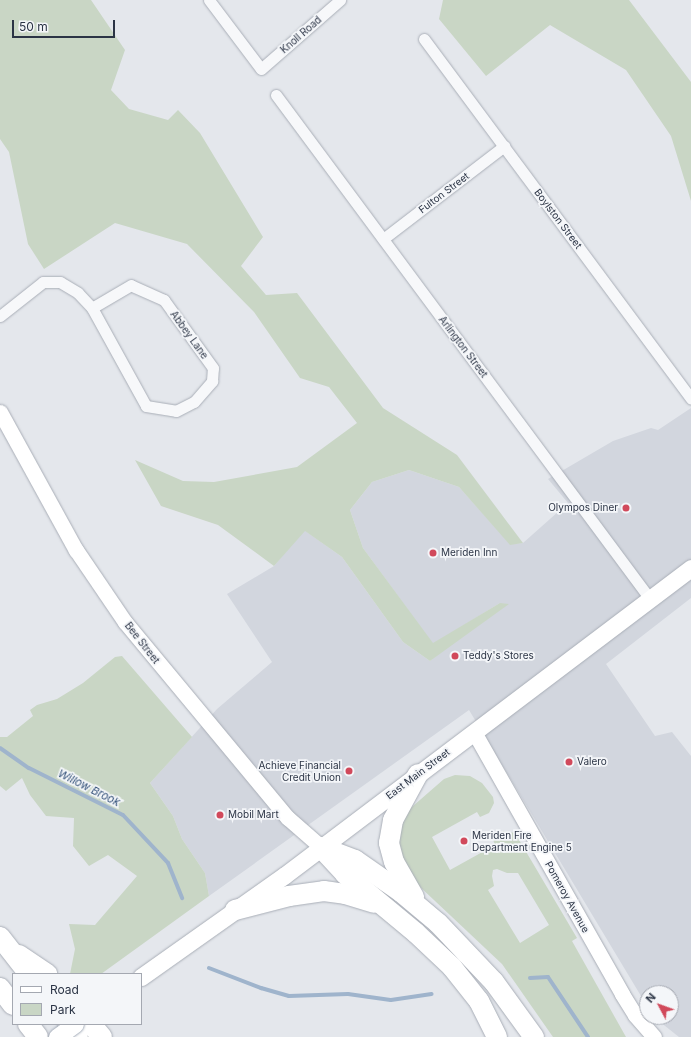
<!DOCTYPE html>
<style>
body{margin:0}
#map{position:relative;width:691px;height:1037px;overflow:hidden;background:#e4e7ec;font-family:Inter,sans-serif}
div>[style]{position:absolute}
[style*='--x']{left:calc(var(--x)*1px);top:calc(var(--y)*1px);width:calc(var(--w)*1px);rotate:calc(var(--a)*1deg)}
.built>*{inset:0;background:#d2d6de}
.green>*{inset:0;background:#c9d6c5}
.stream>*{height:4px;margin:-2px;padding:0 2px;transform-origin:2px;border-radius:2px;background:#9fb4cc}
.roads{filter:drop-shadow(0 0 1px #a9aeb7) drop-shadow(0 0 1px #a9aeb7)}
.street>*{height:11px;margin:-5.5px;padding:0 5.5px;transform-origin:5.5px;border-radius:5.5px;background:#f7f8fa}
.secondary>*{height:15px;margin:-7.5px;padding:0 7.5px;transform-origin:7.5px;border-radius:7.5px;background:#fff}
.primary>*{height:17px;margin:-8.5px;padding:0 8.5px;transform-origin:8.5px;border-radius:8.5px;background:#fff}
.highway>*{height:20px;margin:-10px;padding:0 10px;transform-origin:10px;border-radius:10px;background:#fff}
.bridges{filter:drop-shadow(0 0 1px #a3abb8) drop-shadow(0 0 1px #a3abb8)}
.primary-bridge>*{height:17px;margin:-8.5px;padding:0 8.5px;transform-origin:8.5px;border-radius:8.5px;background:#fff}
.dots>*{width:11px;height:11px;translate:-50% -50%;box-sizing:border-box;border:2px solid #f4f6f9;border-radius:50%}
span{translate:-50% -50%;white-space:nowrap;text-align:center;line-height:1.15;-webkit-text-stroke:3.5px #f4f6f9;paint-order:stroke}
.street-label{font-size:10px;color:#2b3445}
.poi-label{font-size:10px;color:#2b3445}
.right{translate:-100% -50%;text-align:right}
.left{translate:0 -50%;text-align:left}
.water-label{font-size:11px;color:#34527a;font-style:italic}
.legend{position:absolute;left:12px;top:973px;width:130px;height:52px;box-sizing:border-box;background:#f4f6f9;border:1px solid #a4a8b1;margin:0;padding:5px 7px;list-style:none;font-size:12px;color:#2b3445}
.legend li{display:flex;align-items:center;gap:8px;height:20px}
.legend b{width:20px;border:1px solid #a4a8b1}
.north{position:absolute;left:639px;top:985px;width:40px;height:40px;box-sizing:border-box;background:#f4f6f9;border:1px solid #a4a8b1;border-radius:50%;rotate:311deg;font-size:11px;font-weight:700;line-height:16px;text-align:center;color:#2b3445}
.north::after{content:'';display:block;margin:auto;width:14px;height:18px;background:#d1495b;clip-path:polygon(50% 0,100% 100%,50% 72%,0 100%)}
.scale{position:absolute;left:12px;top:20px;width:103px;height:18px;box-sizing:border-box;border:2px solid #2b3445;border-top:0;padding-left:5px;font-size:12px;line-height:14px;white-space:nowrap;color:#2b3445;-webkit-text-stroke:3px #f4f6f9;paint-order:stroke}
</style>
<div id="map">
<div class="built">
<div style="clip-path:polygon(691px 408px,691px 598px,606px 664px,655px 736px,672px 732px,691px 756px,691px 1037px,679px 1037px,655px 1018px,671px 1017px,671px 993px,647px 993px,647px 1006px,469px 710px,209px 896px,205px 873px,182px 839px,173px 816px,150px 783px,217px 709px,272px 662px,227px 594px,274px 566px,304px 530px,342px 557px,403px 642px,430px 661px,500px 603px,433px 644px,363px 548px,350px 510px,372px 482px,409px 470px,459px 487px,510px 544px,523px 543px,568px 503px,548px 479px,613px 441px,651px 428px,658px 430px)"></div>
</div>
<div class="green">
<div style="clip-path:polygon(0 0,91px 0,125px 50px,111px 90px,129px 109px,168px 120px,178px 110px,200px 133px,263px 237px,241px 266px,266px 295px,297px 293px,383px 408px,457px 455px,523px 543px,510px 545px,459px 487px,409px 470px,372px 482px,350px 510px,363px 548px,433px 643px,500px 603px,509px 604px,430px 661px,403px 642px,342px 557px,305px 531px,274px 566px,218px 525px,161px 506px,135px 460px,183px 481px,214px 482px,297px 467px,357px 423px,329px 387px,300px 378px,254px 312px,187px 244px,115px 223px,44px 269px,28px 244px,9px 152px,0 139px)"></div>
<div style="clip-path:polygon(443px 0,629px 0,691px 82px,691px 201px,671px 136px,626px 70px,550px 25px,486px 76px,439px 19px)"></div>
<div style="clip-path:polygon(122px 656px,192px 737px,150px 783px,173px 816px,182px 839px,205px 873px,209px 896px,101px 974px,70px 974px,75px 949px,69px 924px,95px 925px,137px 876px,108px 855px,89px 866px,73px 846px,74px 818px,46px 816px,30px 795px,22px 778px,6px 791px,0 786px,0 737px,7px 737px,33px 716px,30px 710px,37px 705px,57px 699px,83px 683px,115px 657px)"></div>
<div style="clip-path:polygon(evenodd,455px 775px,470px 776px,482px 783px,493px 797px,494px 803px,489px 813px,480px 817px,477px 812px,432px 837px,450px 870px,495px 845px,492px 837px,504px 831px,515px 833px,577px 938px,572px 941px,626px 1037px,553px 1037px,502px 964px,418px 885px,402px 865px,397px 830px,405px 813px,444px 779px,455px 775px,497px 869px,507px 873px,518px 873px,549px 925px,520px 943px,488px 890px,494px 886px,492px 876px,493px 870px,497px 869px)"></div>
</div>
<div class="stream">
<div style="--x:0;--y:748;--w:35;--a:35"></div>
<div style="--x:29;--y:768;--w:105;--a:26.6"></div>
<div style="--x:123;--y:815;--w:66;--a:46.8"></div>
<div style="--x:168;--y:863;--w:38;--a:68"></div>
<div style="--x:209;--y:968;--w:56;--a:21"></div>
<div style="--x:261;--y:988;--w:29;--a:16"></div>
<div style="--x:289;--y:996;--w:59;--a:-1.9"></div>
<div style="--x:348;--y:994;--w:43;--a:7.9"></div>
<div style="--x:391;--y:1000;--w:41;--a:-8.3"></div>
<div style="--x:530;--y:978;--w:18;--a:-3"></div>
<div style="--x:548;--y:977;--w:72;--a:56.3"></div>
</div>
<div class="roads">
<div class="street">
<div style="--x:209;--y:0;--w:86;--a:53"></div>
<div style="--x:261;--y:69;--w:105;--a:-41.1"></div>
<div style="--x:424;--y:39;--w:448;--a:53.4"></div>
<div style="--x:276;--y:95;--w:628;--a:53.42"></div>
<div style="--x:383;--y:239;--w:153;--a:-37.5"></div>
<div style="--x:0;--y:316;--w:55;--a:-38.3"></div>
<div style="--x:43;--y:282;--w:17;--a:0"></div>
<div style="--x:60;--y:282;--w:21;--a:31"></div>
<div style="--x:78;--y:293;--w:21;--a:47"></div>
<div style="--x:92;--y:308;--w:112;--a:61.1"></div>
<div style="--x:146;--y:406;--w:30;--a:9"></div>
<div style="--x:176;--y:411;--w:20;--a:-27"></div>
<div style="--x:194;--y:402;--w:28;--a:-49"></div>
<div style="--x:212;--y:381;--w:13;--a:-86"></div>
<div style="--x:213;--y:368;--w:84;--a:-125.8"></div>
<div style="--x:164;--y:300;--w:36;--a:-156"></div>
<div style="--x:131;--y:285;--w:45;--a:149.5"></div>
</div>
<div class="secondary">
<div style="--x:0;--y:412;--w:158;--a:61.2"></div>
<div style="--x:76;--y:550;--w:87;--a:55.8"></div>
<div style="--x:125;--y:622;--w:255;--a:50.3"></div>
<div style="--x:288;--y:818;--w:44;--a:41.3"></div>
<div style="--x:474;--y:732;--w:301;--a:60.5"></div>
<div style="--x:622;--y:994;--w:25;--a:58"></div>
<div style="--x:635;--y:1015;--w:29;--a:49"></div>
</div>
<div class="primary">
<div style="--x:141;--y:977;--w:176;--a:-35.3"></div>
<div style="--x:285;--y:875;--w:509;--a:-37.1"></div>
</div>
<div class="highway">
<div style="--x:321;--y:847;--w:36;--a:21"></div>
<div style="--x:355;--y:860;--w:56;--a:34.8"></div>
<div style="--x:401;--y:892;--w:48;--a:40"></div>
<div style="--x:438;--y:923;--w:81;--a:46.5"></div>
<div style="--x:494;--y:982;--w:68;--a:54"></div>
<div style="--x:323;--y:850;--w:33;--a:47"></div>
<div style="--x:345;--y:874;--w:92;--a:39.7"></div>
<div style="--x:416;--y:933;--w:50;--a:43.4"></div>
<div style="--x:452;--y:967;--w:43;--a:51.5"></div>
<div style="--x:479;--y:1001;--w:40;--a:63.4"></div>
<div style="--x:414;--y:897;--w:40;--a:-119.7"></div>
<div style="--x:394;--y:862;--w:20;--a:-105"></div>
<div style="--x:389;--y:843;--w:23;--a:-80"></div>
<div style="--x:393;--y:820;--w:52;--a:-61.5"></div>
<div style="--x:235;--y:910;--w:56;--a:-14.5"></div>
<div style="--x:289;--y:896;--w:35;--a:-8"></div>
<div style="--x:324;--y:891;--w:21;--a:8"></div>
<div style="--x:345;--y:894;--w:30;--a:17"></div>
<div style="--x:0;--y:937;--w:47;--a:51.9"></div>
<div style="--x:19;--y:955;--w:34;--a:34"></div>
<div style="--x:0;--y:988;--w:21;--a:53"></div>
<div style="--x:28;--y:1024;--w:16;--a:52"></div>
<div style="--x:68;--y:1024;--w:16;--a:52"></div>
<div style="--x:91;--y:1024;--w:17;--a:50"></div>
</div>
</div>
<div class="bridges">
<div class="primary-bridge">
<div style="--x:57;--y:1037;--w:22;--a:-36"></div>
</div>
</div>
<div class="dots">
<div style="left:626px;top:508px;background:#d1495b"></div>
<div style="left:433px;top:553px;background:#d1495b"></div>
<div style="left:455px;top:656px;background:#d1495b"></div>
<div style="left:569px;top:762px;background:#d1495b"></div>
<div style="left:349px;top:771px;background:#d1495b"></div>
<div style="left:220px;top:815px;background:#d1495b"></div>
<div style="left:464px;top:841px;background:#d1495b"></div>
</div>
<div class="street-label">
<span style="left:301px;top:35px;rotate:-41deg">Knoll Road</span>
<span style="left:444px;top:193px;rotate:-37deg">Fulton Street</span>
<span style="left:558px;top:219px;rotate:53deg">Boylston Street</span>
<span style="left:189px;top:335px;rotate:54deg">Abbey Lane</span>
<span style="left:463px;top:347px;rotate:53deg">Arlington Street</span>
<span style="left:142px;top:643px;rotate:52deg">Bee Street</span>
<span style="left:418px;top:774px;rotate:-37deg">East Main Street</span>
<span style="left:567px;top:897px;rotate:61deg">Pomeroy Avenue</span>
</div>
<div class="poi-label">
<span class="right" style="left:618px;top:508px">Olympos Diner</span>
<span class="left" style="left:441px;top:553px">Meriden Inn</span>
<span class="left" style="left:463px;top:656px">Teddy's Stores</span>
<span class="left" style="left:577px;top:762px">Valero</span>
<span class="right" style="left:341px;top:771px">Achieve Financial<br>Credit Union</span>
<span class="left" style="left:228px;top:815px">Mobil Mart</span>
<span class="left" style="left:472px;top:841px">Meriden Fire<br>Department Engine 5</span>
</div>
<div class="water-label">
<span style="left:89px;top:788px;rotate:27deg">Willow Brook</span>
</div>
<ul class="legend">
<li><b style="height:5px;background:#fff"></b>Road</li>
<li><b style="height:11px;background:#c9d6c5"></b>Park</li>
</ul>
<div class="north">N</div>
<div class="scale">50 m</div>
</div>
